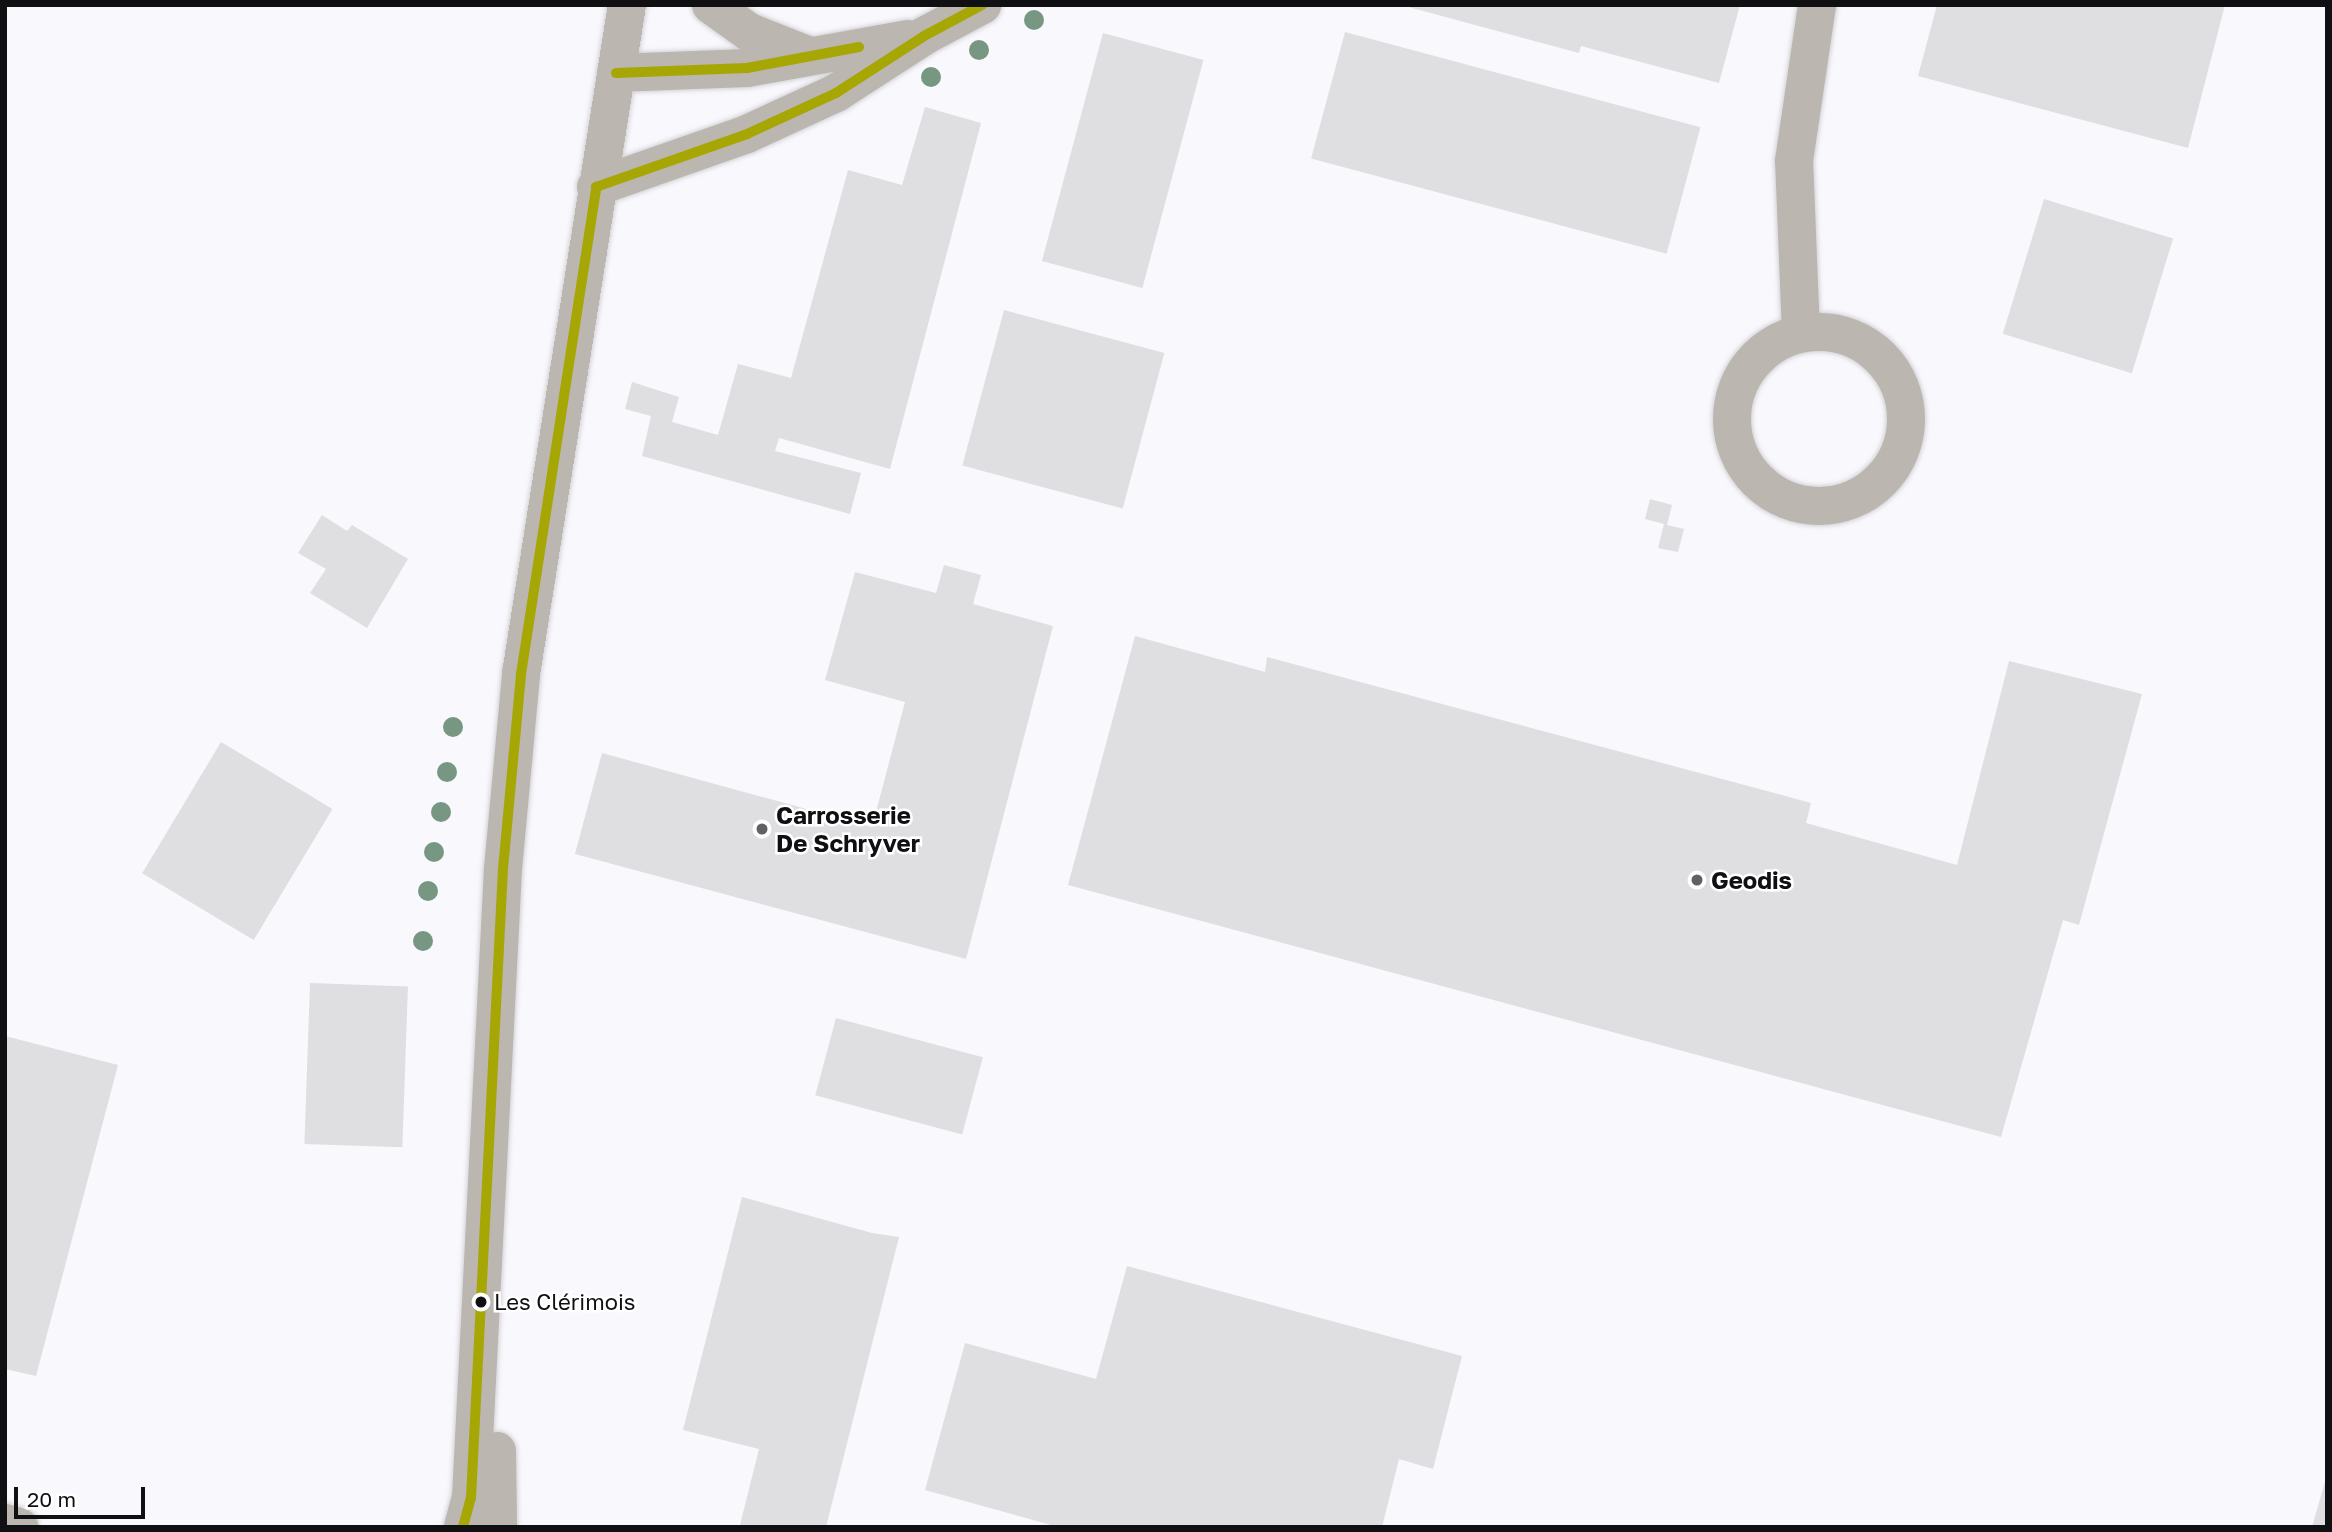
<!DOCTYPE html>
<meta charset="utf-8">
<style>
body{margin:0}
#map{position:relative;width:2332px;height:1532px;overflow:hidden;background:#f8f8fd;font-family:"Golos Text",sans-serif}
div>[style]{position:absolute}
[style*='--x']{left:calc(var(--x)*1px);top:calc(var(--y)*1px);width:calc(var(--w)*1px);rotate:calc(var(--a)*1deg)}
.building>*{inset:0;background:#dfdfe2;transform-origin:0 0}
.roads{filter:drop-shadow(0 0 2px #d4d4d7) drop-shadow(0 0 2px #d4d4d7)}
.minor>*{height:38px;margin:-19px;padding:0 19px;transform-origin:19px;border-radius:19px;background:#bcb6b1}
.minor>.ring{margin:-19px;padding:0;box-sizing:content-box;background:none;border:38px solid #bcb6b1;border-radius:50%}
.bus-1>*{height:10px;margin:-5px;padding:0 5px;transform-origin:5px;border-radius:5px;background:#a6a604}
.trees>*{width:20px;height:20px;margin:-10px;border-radius:50%;background:#789783}
.dots>*{width:19px;height:19px;translate:-50% -50%;box-sizing:border-box;border:4px solid #fff;border-radius:50%}
span{translate:-50% -50%;white-space:nowrap;text-align:center;line-height:1.15;-webkit-text-stroke:5px #fff;paint-order:stroke}
.bus-label{font-size:22px;color:#101012}
.left{translate:0 -50%;text-align:left}
.poi-label{font-size:24px;color:#101012;font-weight:700}
.frame{position:absolute;inset:0;border:7px solid #101012;pointer-events:none}
.scale{position:absolute;left:14px;top:1487px;width:131px;height:32px;box-sizing:border-box;border:4px solid #101012;border-top:0;padding-left:9px;font-size:21px;line-height:24px;white-space:nowrap;color:#101012;-webkit-text-stroke:5px #fff;paint-order:stroke}
</style>
<div id="map">
<div class="building">
<div style="clip-path:polygon(1401px 5px,1740px 5px,1719px 83px,1581px 46px,1579px 53px)"></div>
<div style="clip-path:polygon(1937px 5px,2225px 5px,2188px 148px,1918px 76px)"></div>
<div style="left:1345px;top:32px;width:368px;height:131px;rotate:15deg"></div>
<div style="left:1103px;top:33px;width:104px;height:236px;rotate:15deg"></div>
<div style="clip-path:polygon(925px 107px,981px 123px,890px 469px,779px 438px,775px 451px,861px 473px,850px 514px,642px 456px,651px 416px,625px 409px,632px 382px,679px 397px,672px 422px,718px 435px,738px 364px,791px 378px,848px 170px,902px 185px)"></div>
<div style="left:2044px;top:199px;width:135px;height:141px;rotate:17deg"></div>
<div style="left:1004px;top:310px;width:166px;height:161px;rotate:15deg"></div>
<div style="clip-path:polygon(1650px 499px,1672px 505px,1667px 525px,1684px 529px,1678px 552px,1658px 548px,1664px 524px,1645px 519px)"></div>
<div style="clip-path:polygon(322px 515px,347px 531px,352px 525px,408px 559px,367px 628px,310px 593px,326px 569px,298px 553px)"></div>
<div style="clip-path:polygon(944px 565px,981px 575px,973px 604px,1053px 626px,966px 959px,575px 854px,602px 753px,872px 827px,905px 702px,825px 680px,855px 572px,936px 593px)"></div>
<div style="clip-path:polygon(1135px 636px,1265px 672px,1267px 657px,1789px 797px,1811px 803px,1806px 823px,1957px 865px,2009px 661px,2142px 694px,2079px 925px,2063px 920px,2001px 1137px,1068px 885px)"></div>
<div style="left:221px;top:742px;width:130px;height:153px;rotate:31deg"></div>
<div style="left:310px;top:983px;width:98px;height:161px;rotate:2deg"></div>
<div style="left:836px;top:1018px;width:152px;height:80px;rotate:15deg"></div>
<div style="clip-path:polygon(5px 1036px,118px 1065px,36px 1376px,5px 1369px)"></div>
<div style="clip-path:polygon(742px 1197px,872px 1233px,899px 1237px,826px 1527px,740px 1525px,759px 1449px,683px 1430px)"></div>
<div style="clip-path:polygon(1127px 1266px,1462px 1356px,1433px 1469px,1399px 1459px,1382px 1527px,1058px 1527px,925px 1490px,965px 1343px,1096px 1379px)"></div>
<div style="clip-path:polygon(2326px 1478px,2327px 1527px,2312px 1527px)"></div>
</div>
<div class="roads">
<div class="minor">
<div style="--x:711;--y:5;--w:47;--a:35.4"></div>
<div style="--x:749;--y:32;--w:66;--a:21.5"></div>
<div style="--x:616;--y:73;--w:131;--a:-2.2"></div>
<div style="--x:747;--y:68;--w:164;--a:-10.2"></div>
<div style="--x:596;--y:187;--w:160;--a:-19.3"></div>
<div style="--x:747;--y:134;--w:98;--a:-24.7"></div>
<div style="--x:836;--y:93;--w:105;--a:-32.9"></div>
<div style="--x:924;--y:36;--w:66;--a:-28.1"></div>
<div class="ring" style="left:1732px;top:332px;width:136px;height:136px"></div>
<div style="--x:1801;--y:333;--w:172;--a:-92.3"></div>
<div style="--x:1794;--y:161;--w:158;--a:-81.6"></div>
<div style="--x:497;--y:1451;--w:76;--a:89.2"></div>
<div style="--x:5;--y:1523;--w:15;--a:16"></div>
<div style="--x:463;--y:1527;--w:30;--a:-75"></div>
<div style="--x:471;--y:1498;--w:630;--a:-87.09"></div>
<div style="--x:503;--y:869;--w:196;--a:-84.7"></div>
<div style="--x:521;--y:674;--w:677;--a:-81"></div>
</div>
</div>
<div class="bus-1">
<div style="--x:616;--y:73;--w:131;--a:-2.2"></div>
<div style="--x:747;--y:68;--w:114;--a:-10.6"></div>
<div style="--x:463;--y:1527;--w:30;--a:-75"></div>
<div style="--x:471;--y:1498;--w:630;--a:-87.09"></div>
<div style="--x:503;--y:869;--w:196;--a:-84.7"></div>
<div style="--x:521;--y:674;--w:493;--a:-81.2"></div>
<div style="--x:596;--y:187;--w:160;--a:-19.3"></div>
<div style="--x:747;--y:134;--w:98;--a:-24.7"></div>
<div style="--x:836;--y:93;--w:105;--a:-32.9"></div>
<div style="--x:924;--y:36;--w:66;--a:-28.1"></div>
</div>
<div class="trees">
<div style="left:1034px;top:20px"></div>
<div style="left:979px;top:50px"></div>
<div style="left:931px;top:77px"></div>
<div style="left:453px;top:727px"></div>
<div style="left:447px;top:772px"></div>
<div style="left:441px;top:812px"></div>
<div style="left:434px;top:852px"></div>
<div style="left:428px;top:891px"></div>
<div style="left:423px;top:941px"></div>
</div>
<div class="dots">
<div style="left:762px;top:829px;background:#616164"></div>
<div style="left:1697px;top:880px;background:#616164"></div>
<div style="left:481px;top:1302px;background:#101012"></div>
</div>
<div class="bus-label">
<span class="left" style="left:494px;top:1302px">Les Clérimois</span>
</div>
<div class="poi-label">
<span class="left" style="left:776px;top:829px">Carrosserie<br>De Schryver</span>
<span class="left" style="left:1711px;top:880px">Geodis</span>
</div>
<div class="frame"></div>
<div class="scale">20 m</div>
</div>
